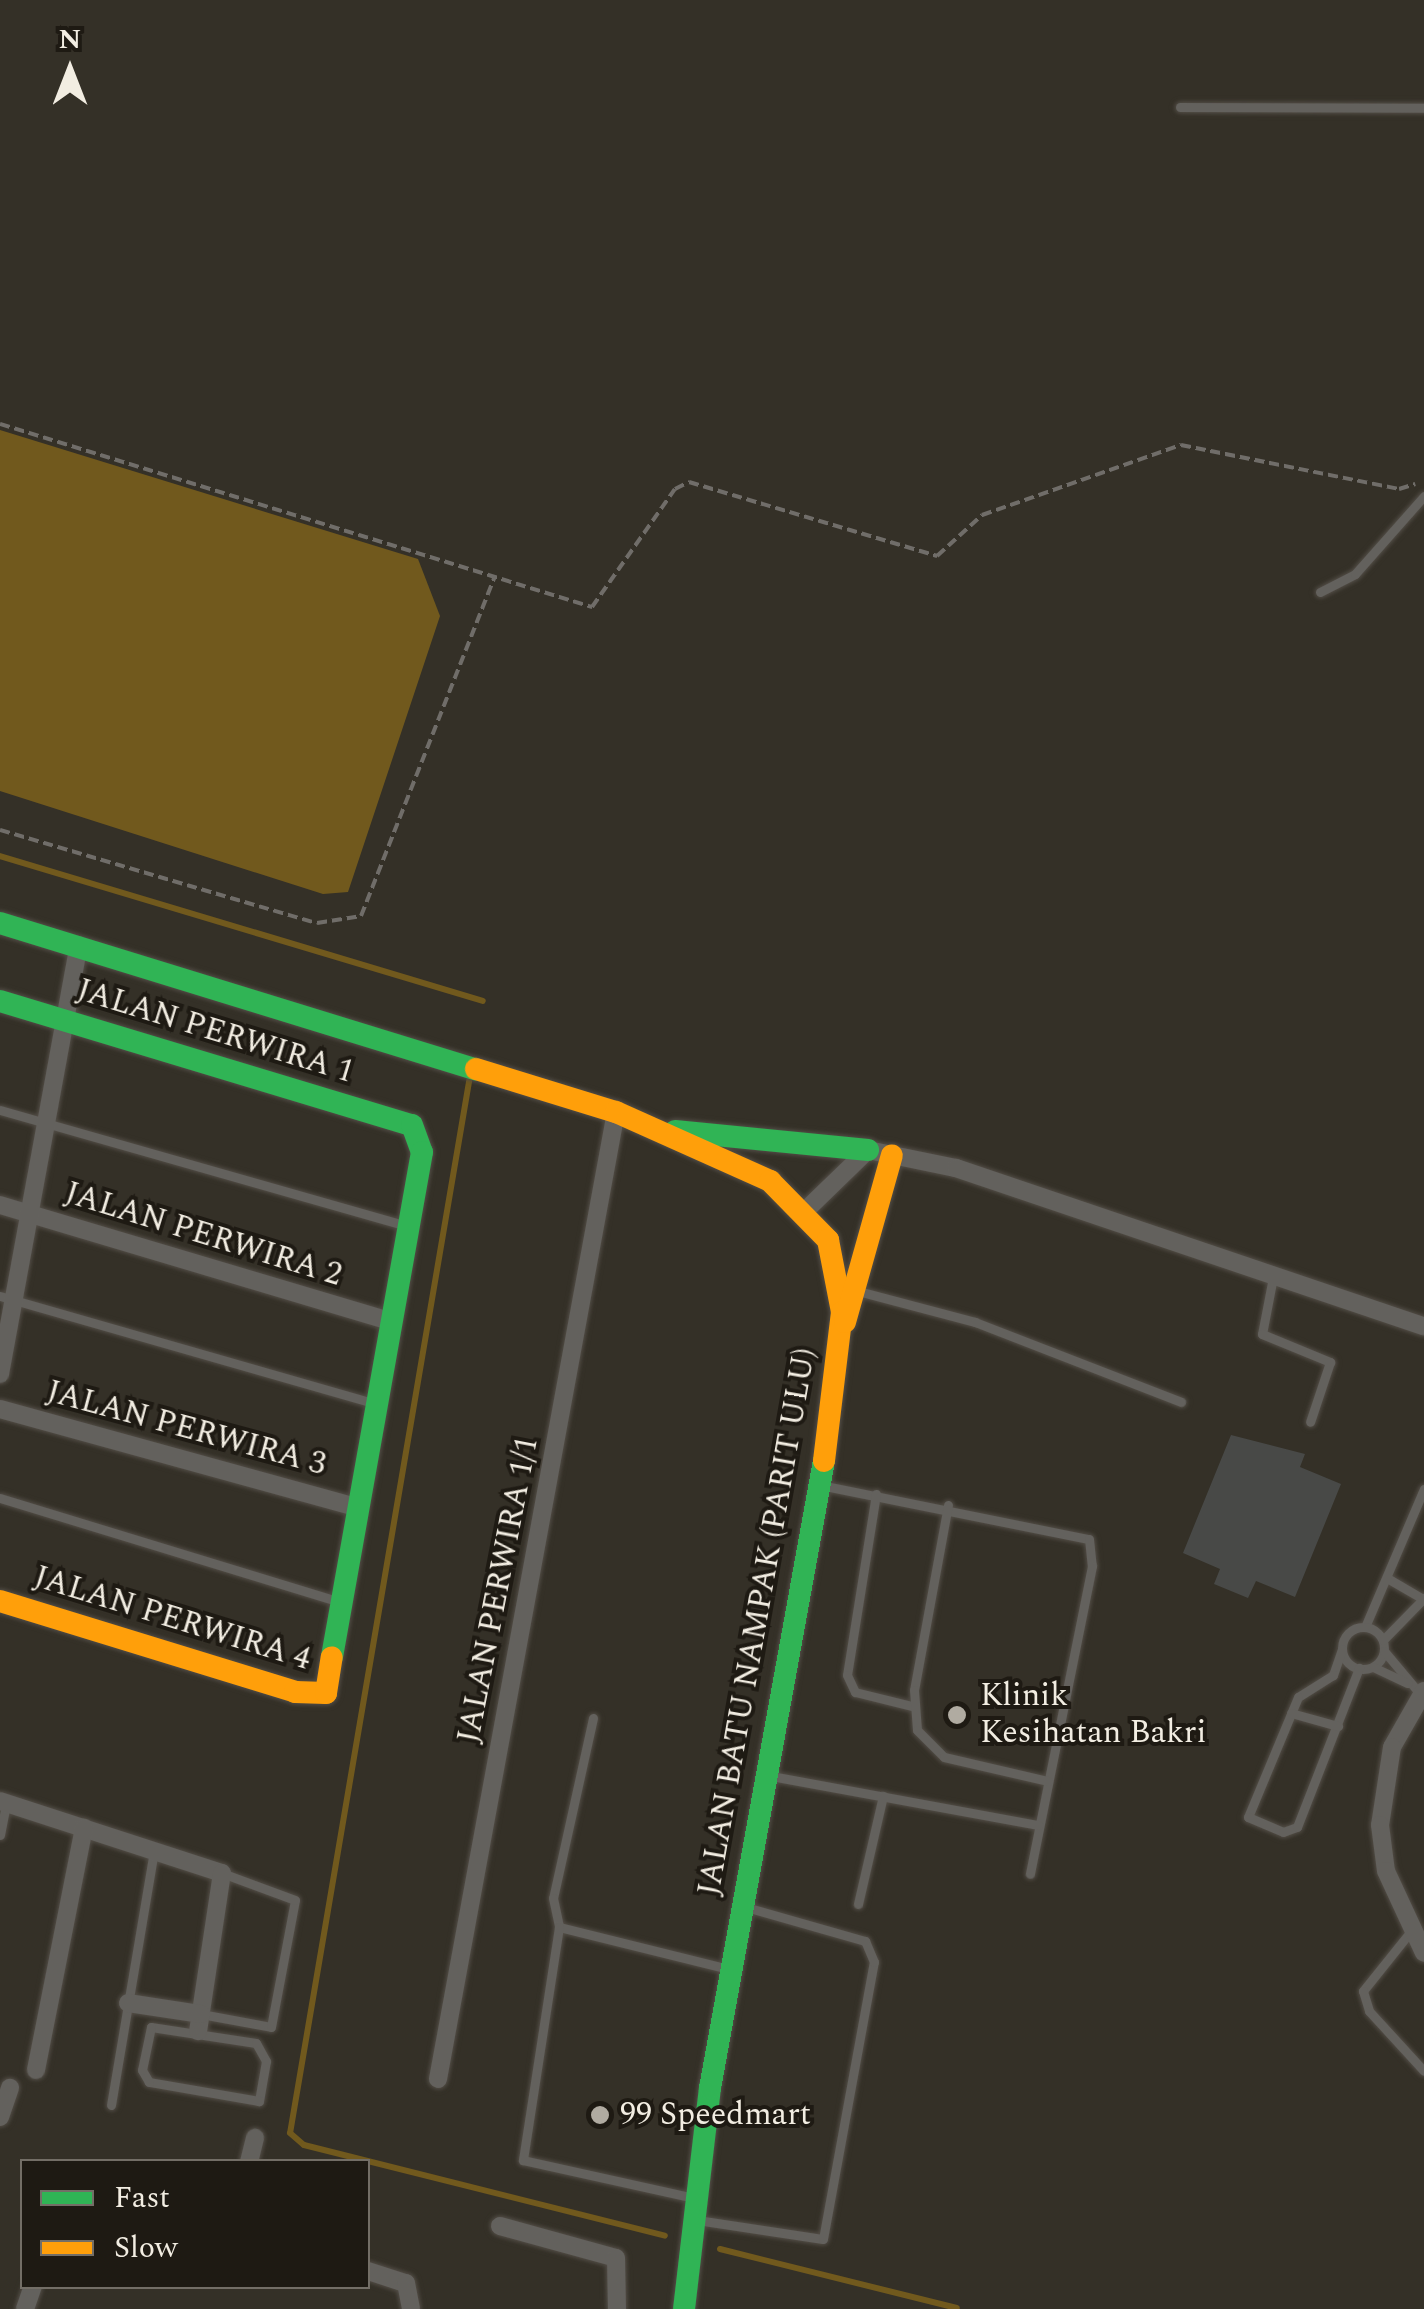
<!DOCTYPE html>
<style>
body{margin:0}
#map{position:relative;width:1424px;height:2309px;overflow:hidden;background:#343027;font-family:Spectral,serif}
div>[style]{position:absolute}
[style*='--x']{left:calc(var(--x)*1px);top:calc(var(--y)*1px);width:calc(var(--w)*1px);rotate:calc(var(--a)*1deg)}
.water>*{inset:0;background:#71591d}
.stream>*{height:6px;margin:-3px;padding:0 3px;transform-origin:3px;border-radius:3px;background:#71591d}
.building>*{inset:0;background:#484947}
.path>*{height:4px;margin-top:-2px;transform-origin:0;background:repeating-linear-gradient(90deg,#706d69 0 10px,transparent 0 15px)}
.roads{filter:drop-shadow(0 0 2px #524d46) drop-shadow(0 0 2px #524d46)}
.lane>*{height:9px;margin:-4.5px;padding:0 4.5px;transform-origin:4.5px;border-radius:4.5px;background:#63615d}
.lane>.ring{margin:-4.5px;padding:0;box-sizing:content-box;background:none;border:9px solid #63615d;border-radius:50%}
.street>*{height:18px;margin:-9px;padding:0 9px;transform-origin:9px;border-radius:9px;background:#63615d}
.fast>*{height:22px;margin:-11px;padding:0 11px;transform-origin:11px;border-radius:11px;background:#30b455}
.slow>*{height:22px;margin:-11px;padding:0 11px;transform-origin:11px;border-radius:11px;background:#ff9f0a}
.dots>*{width:28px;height:28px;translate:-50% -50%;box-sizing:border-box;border:5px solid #1e1a13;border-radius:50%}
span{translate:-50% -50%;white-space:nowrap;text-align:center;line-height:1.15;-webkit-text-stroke:8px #1e1a13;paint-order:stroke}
.street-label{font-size:32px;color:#f2ede2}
.poi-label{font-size:32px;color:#f2ede2}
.left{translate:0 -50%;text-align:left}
.legend{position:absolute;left:20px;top:2159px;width:350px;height:130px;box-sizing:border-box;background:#1e1a13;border:2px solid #736e66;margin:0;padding:12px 18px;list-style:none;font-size:30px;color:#f2ede2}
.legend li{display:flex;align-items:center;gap:20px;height:50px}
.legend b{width:50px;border:2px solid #736e66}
.north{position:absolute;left:20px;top:20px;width:100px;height:100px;-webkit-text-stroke:8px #1e1a13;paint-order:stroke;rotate:0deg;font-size:28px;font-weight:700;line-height:40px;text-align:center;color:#f2ede2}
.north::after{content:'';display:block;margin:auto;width:35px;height:45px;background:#f2ede2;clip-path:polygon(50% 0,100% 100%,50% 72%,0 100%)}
</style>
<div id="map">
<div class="water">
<div style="clip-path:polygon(0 430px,418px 559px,440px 616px,348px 892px,323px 894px,0 791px)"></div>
</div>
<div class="stream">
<div style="--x:0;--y:856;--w:504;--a:16.71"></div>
<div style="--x:470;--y:1076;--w:1072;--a:99.66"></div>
<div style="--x:290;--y:2133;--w:18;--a:41"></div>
<div style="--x:304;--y:2145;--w:372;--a:14.1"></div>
<div style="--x:720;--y:2249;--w:244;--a:14"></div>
</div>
<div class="building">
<div style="clip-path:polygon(1231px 1435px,1305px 1454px,1300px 1467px,1341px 1484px,1295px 1597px,1256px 1581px,1248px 1598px,1214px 1584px,1220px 1569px,1183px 1553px)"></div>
</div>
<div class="path">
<div style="--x:0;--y:424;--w:620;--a:17.18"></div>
<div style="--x:592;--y:607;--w:144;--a:-54.9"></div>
<div style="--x:675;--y:489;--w:16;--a:-27"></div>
<div style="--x:689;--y:482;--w:259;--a:16.6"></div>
<div style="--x:937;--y:556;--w:61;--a:-42.3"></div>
<div style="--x:982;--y:515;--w:211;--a:-19.4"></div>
<div style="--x:1181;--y:445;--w:222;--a:11.4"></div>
<div style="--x:1399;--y:489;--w:17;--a:-17"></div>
<div style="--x:0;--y:830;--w:330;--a:16.4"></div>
<div style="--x:317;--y:923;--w:45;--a:-9"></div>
<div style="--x:361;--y:916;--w:365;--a:-68.5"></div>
</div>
<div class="roads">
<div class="lane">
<div style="--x:1180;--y:107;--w:244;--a:0.2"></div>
<div style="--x:1320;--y:592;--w:39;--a:-27"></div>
<div style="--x:1355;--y:574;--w:104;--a:-48.5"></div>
<div style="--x:0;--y:1110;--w:422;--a:15.9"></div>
<div style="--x:1273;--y:1277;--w:58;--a:100.9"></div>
<div style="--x:1262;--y:1334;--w:74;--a:22.4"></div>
<div style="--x:1330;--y:1362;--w:63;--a:108.4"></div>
<div style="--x:858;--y:1291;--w:121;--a:14.8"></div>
<div style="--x:975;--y:1322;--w:221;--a:21.2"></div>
<div style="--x:0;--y:1296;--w:389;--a:16"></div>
<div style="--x:820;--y:1485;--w:274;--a:11.4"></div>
<div style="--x:1089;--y:1539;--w:27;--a:84"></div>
<div style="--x:1092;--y:1566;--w:314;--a:101.4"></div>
<div style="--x:876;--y:1494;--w:183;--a:99.1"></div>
<div style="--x:847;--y:1675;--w:19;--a:65"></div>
<div style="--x:855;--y:1692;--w:59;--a:13.8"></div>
<div style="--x:0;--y:1498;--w:357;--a:17"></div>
<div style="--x:948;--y:1505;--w:188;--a:100.4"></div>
<div style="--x:914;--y:1690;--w:40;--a:85.7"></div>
<div style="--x:917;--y:1730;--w:38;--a:45"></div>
<div style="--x:944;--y:1757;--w:107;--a:13"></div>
<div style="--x:1387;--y:1578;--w:42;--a:30.3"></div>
<div style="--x:1365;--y:1627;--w:150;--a:-66.9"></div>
<div class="ring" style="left:1342px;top:1627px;width:33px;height:33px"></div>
<div style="--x:1383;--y:1640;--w:59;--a:-45.7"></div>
<div style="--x:1342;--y:1649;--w:28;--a:109"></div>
<div style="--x:1333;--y:1675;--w:41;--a:147.8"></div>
<div style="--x:1298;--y:1697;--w:130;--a:112.6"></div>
<div style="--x:1248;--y:1817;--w:38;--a:23"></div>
<div style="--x:1283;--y:1832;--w:15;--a:-20"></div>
<div style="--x:1297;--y:1827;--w:171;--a:-68.7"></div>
<div style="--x:1384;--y:1651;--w:57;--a:49.9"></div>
<div style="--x:1373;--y:1667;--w:38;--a:25"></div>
<div style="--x:1291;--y:1713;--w:49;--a:15.5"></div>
<div style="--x:593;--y:1718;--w:184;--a:102.5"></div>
<div style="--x:553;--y:1898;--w:30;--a:78"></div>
<div style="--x:559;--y:1927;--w:175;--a:13.9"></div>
<div style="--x:771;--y:1776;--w:272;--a:10.4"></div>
<div style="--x:0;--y:1835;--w:33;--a:-79"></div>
<div style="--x:858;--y:1904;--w:111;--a:-77"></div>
<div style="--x:559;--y:1927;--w:236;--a:98.8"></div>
<div style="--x:523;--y:2160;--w:175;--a:12.5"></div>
<div style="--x:1411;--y:1931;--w:77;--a:128.7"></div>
<div style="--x:1363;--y:1991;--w:21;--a:73"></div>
<div style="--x:1369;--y:2011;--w:81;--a:47.5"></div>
<div style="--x:201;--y:2014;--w:71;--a:10.5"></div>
<div style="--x:271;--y:2027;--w:129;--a:-79.3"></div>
<div style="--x:295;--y:1900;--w:78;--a:-159.7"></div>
<div style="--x:151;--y:2027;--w:106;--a:8.7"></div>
<div style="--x:256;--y:2043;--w:21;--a:61"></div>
<div style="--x:266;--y:2061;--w:41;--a:99.9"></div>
<div style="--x:259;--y:2101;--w:112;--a:-170.2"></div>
<div style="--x:149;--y:2082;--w:14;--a:-120"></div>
<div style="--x:142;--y:2070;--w:44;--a:-78.2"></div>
<div style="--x:111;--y:2105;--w:258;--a:-80.4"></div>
<div style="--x:697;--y:2220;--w:127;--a:8.6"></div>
<div style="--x:823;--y:2239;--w:282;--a:-79.6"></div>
<div style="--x:874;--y:1962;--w:23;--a:-113"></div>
<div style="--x:865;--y:1941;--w:124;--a:-164.1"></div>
</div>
<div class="street">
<div style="--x:0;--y:1205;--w:406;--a:16.6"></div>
<div style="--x:806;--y:1210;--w:86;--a:-44.1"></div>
<div style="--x:868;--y:1150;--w:90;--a:11.6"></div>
<div style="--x:956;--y:1168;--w:494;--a:18.7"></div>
<div style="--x:0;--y:1374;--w:436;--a:-79.6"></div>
<div style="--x:0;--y:1409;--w:370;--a:15.4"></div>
<div style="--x:1424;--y:1691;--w:64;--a:119.7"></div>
<div style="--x:1392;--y:1747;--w:79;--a:98.7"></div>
<div style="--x:1380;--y:1825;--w:46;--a:82.6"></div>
<div style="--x:1386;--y:1871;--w:90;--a:65.1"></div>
<div style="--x:0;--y:1801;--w:233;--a:18"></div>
<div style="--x:222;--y:1873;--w:160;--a:98.6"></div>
<div style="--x:128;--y:2003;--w:74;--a:8.6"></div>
<div style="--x:36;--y:2070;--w:247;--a:-78.8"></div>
<div style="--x:438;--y:2079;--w:983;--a:-79.57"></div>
<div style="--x:0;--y:2117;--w:31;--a:-71"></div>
<div style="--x:249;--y:2162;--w:25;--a:-76"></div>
<div style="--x:500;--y:2226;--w:120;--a:15.4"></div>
<div style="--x:616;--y:2258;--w:51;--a:88.9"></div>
<div style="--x:368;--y:2271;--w:40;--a:18"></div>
<div style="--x:406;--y:2283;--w:26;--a:79"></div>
<div style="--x:25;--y:2309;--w:24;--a:-71"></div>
</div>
<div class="fast">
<div style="--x:0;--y:923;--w:498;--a:17.1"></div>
<div style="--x:0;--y:1001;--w:430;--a:16.8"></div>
<div style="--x:412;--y:1125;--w:29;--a:70"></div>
<div style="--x:422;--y:1152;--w:513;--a:100.11"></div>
<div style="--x:675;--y:1131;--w:194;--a:5.6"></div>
<div style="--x:684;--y:2309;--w:223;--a:-83.3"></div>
<div style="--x:710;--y:2088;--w:637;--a:-79.7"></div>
</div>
<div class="slow">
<div style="--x:476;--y:1069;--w:146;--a:17.1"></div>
<div style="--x:616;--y:1112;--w:169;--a:24.1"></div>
<div style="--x:770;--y:1181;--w:83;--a:45.5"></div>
<div style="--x:828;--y:1240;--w:73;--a:79"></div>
<div style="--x:842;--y:1312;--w:150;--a:96.9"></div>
<div style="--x:845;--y:1322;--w:173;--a:-74.3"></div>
<div style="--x:0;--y:1601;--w:309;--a:17.1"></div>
<div style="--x:295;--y:1692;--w:31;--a:2"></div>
<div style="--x:326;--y:1693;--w:36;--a:-81"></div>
</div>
</div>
<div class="dots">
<div style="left:957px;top:1715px;background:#b0aba1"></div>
<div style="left:600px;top:2115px;background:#b0aba1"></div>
</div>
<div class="street-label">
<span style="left:215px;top:1032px;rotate:17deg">JALAN PERWIRA 1</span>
<span style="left:203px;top:1235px;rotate:17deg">JALAN PERWIRA 2</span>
<span style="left:186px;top:1429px;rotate:15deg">JALAN PERWIRA 3</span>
<span style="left:499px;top:1590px;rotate:-79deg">JALAN PERWIRA 1/1</span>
<span style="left:172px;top:1619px;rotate:17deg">JALAN PERWIRA 4</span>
<span style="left:758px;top:1622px;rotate:-80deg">JALAN BATU NAMPAK (PARIT ULU)</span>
</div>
<div class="poi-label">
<span class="left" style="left:980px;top:1715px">Klinik<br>Kesihatan Bakri</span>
<span class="left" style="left:620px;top:2115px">99 Speedmart</span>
</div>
<ul class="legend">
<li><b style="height:12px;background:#30b455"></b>Fast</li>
<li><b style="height:12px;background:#ff9f0a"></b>Slow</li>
</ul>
<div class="north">N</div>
</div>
